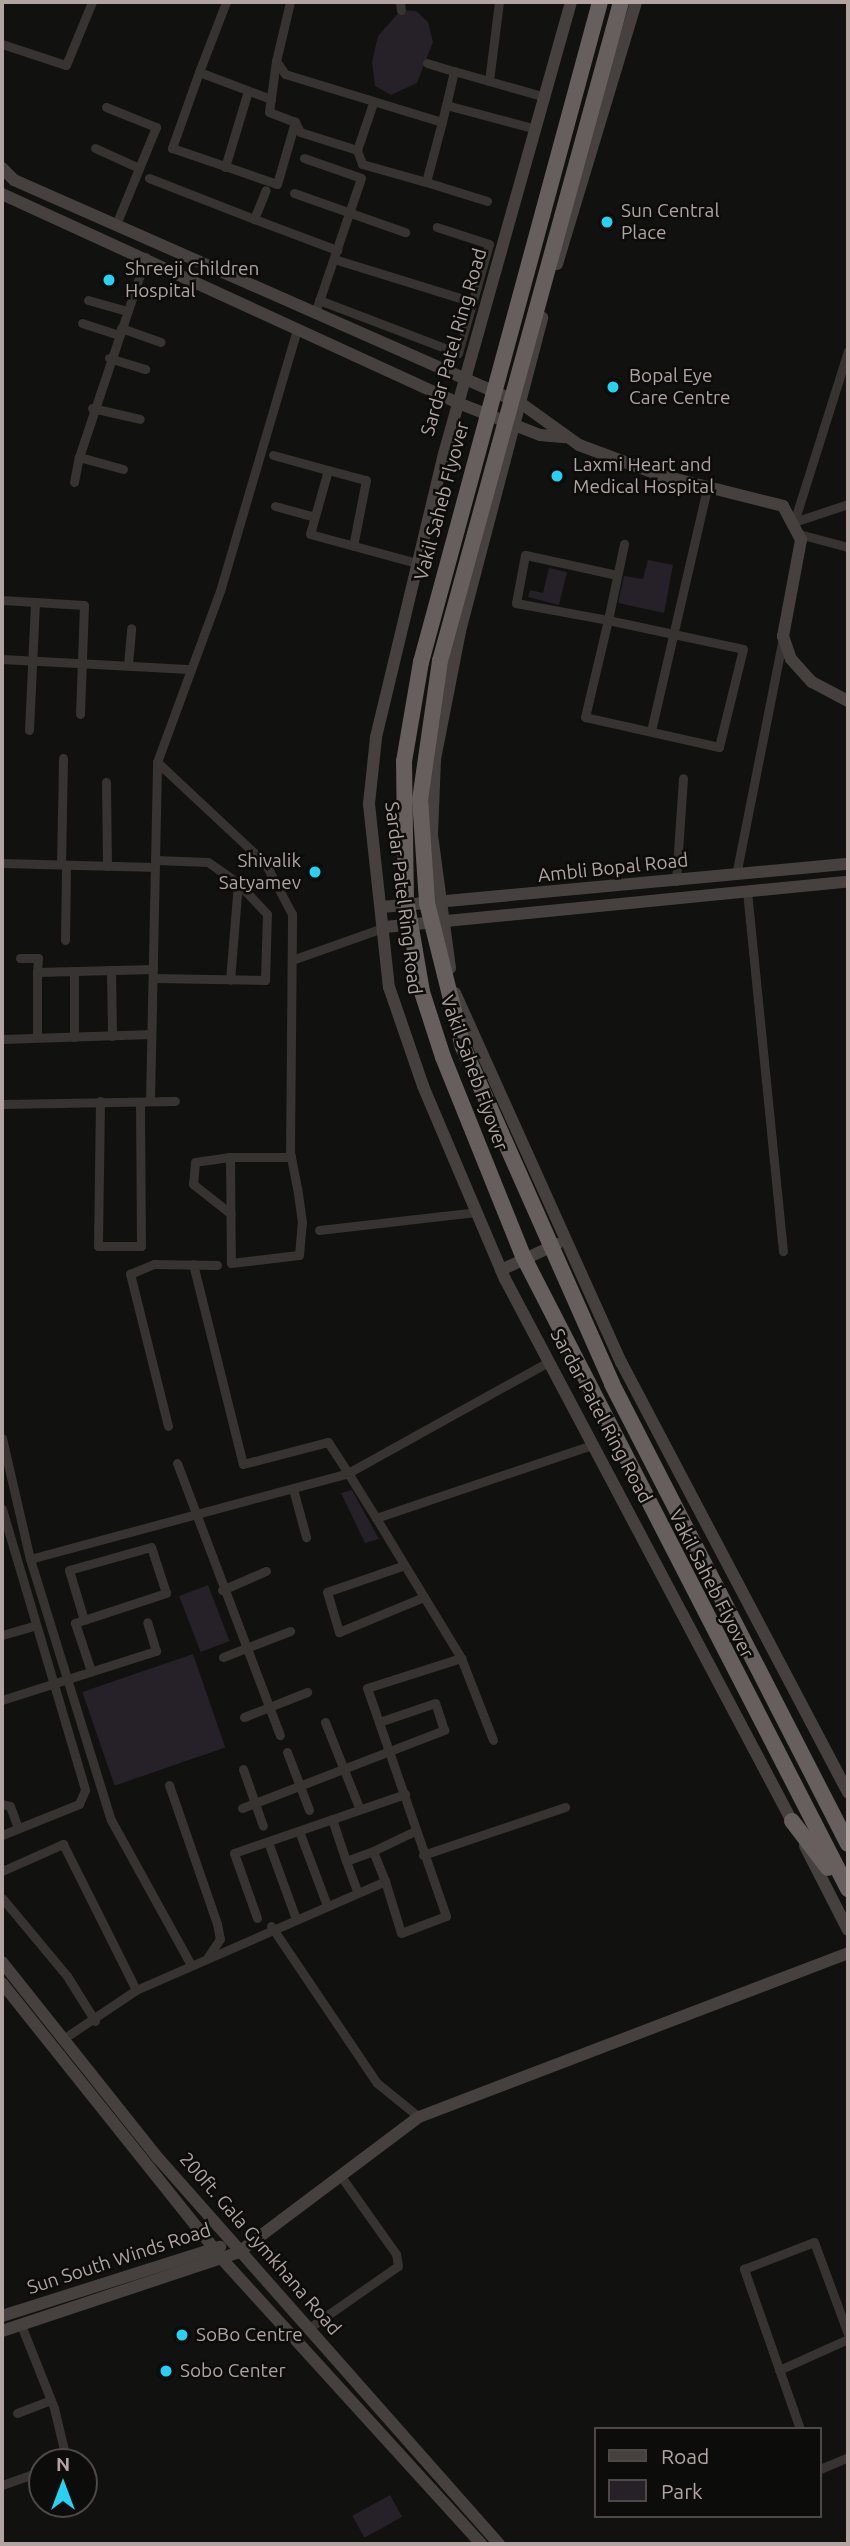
<!DOCTYPE html>
<style>
body{margin:0}
#map{position:relative;width:850px;height:2546px;overflow:hidden;background:#111110;font-family:Ubuntu,sans-serif}
div>[style]{position:absolute}
[style*='--x']{left:calc(var(--x)*1px);top:calc(var(--y)*1px);width:calc(var(--w)*1px);rotate:calc(var(--a)*1deg)}
.green>*{inset:0;background:#262029;transform-origin:0 0}
.street>*{height:9px;margin:-4.5px;padding:0 4.5px;transform-origin:4.5px;border-radius:4.5px;background:#363331}
.secondary>*{height:12px;margin:-6px;padding:0 6px;transform-origin:6px;border-radius:6px;background:#46413f}
.highway>*{height:16px;margin:-8px;padding:0 8px;transform-origin:8px;border-radius:8px;background:#675f5d}
.dots>*{width:19px;height:19px;translate:-50% -50%;box-sizing:border-box;border:4px solid #0c0c0b;border-radius:50%}
span{translate:-50% -50%;white-space:nowrap;text-align:center;line-height:1.15;-webkit-text-stroke:5px #0c0c0b;paint-order:stroke}
.poi-label{font-size:19px;color:#b2a4a1}
.left{translate:0 -50%;text-align:left}
.right{translate:-100% -50%;text-align:right}
.street-label{font-size:19px;color:#b2a4a1}
.frame{position:absolute;inset:0;border:4px solid #b2a4a1;pointer-events:none}
.legend{position:absolute;left:594px;top:2427px;width:228px;height:91px;box-sizing:border-box;background:#0c0c0b;border:2px solid #4e4947;margin:0;padding:9px 12px;list-style:none;font-size:21px;color:#b2a4a1}
.legend li{display:flex;align-items:center;gap:14px;height:35px}
.legend b{width:35px;border:2px solid #4e4947}
.north{position:absolute;left:28px;top:2448px;width:70px;height:70px;box-sizing:border-box;background:#0c0c0b;border:2px solid #4e4947;border-radius:50%;rotate:0deg;font-size:19px;font-weight:700;line-height:28px;text-align:center;color:#b2a4a1}
.north::after{content:'';display:block;margin:auto;width:24px;height:32px;background:#27d1f2;clip-path:polygon(50% 0,100% 100%,50% 72%,0 100%)}
</style>
<div id="map">
<div class="green">
<div style="clip-path:polygon(401px 10px,416px 11px,428px 22px,433px 42px,417px 83px,391px 95px,375px 86px,372px 62px,378px 36px)"></div>
<div style="clip-path:polygon(648px 560px,673px 565px,664px 613px,618px 603px,624px 576px,643px 579px)"></div>
<div style="clip-path:polygon(549px 568px,567px 572px,559px 605px,528px 597px,530px 590px,543px 593px)"></div>
<div style="clip-path:polygon(352px 1490px,379px 1539px,365px 1543px,341px 1493px)"></div>
<div style="left:208px;top:1585px;width:60px;height:31px;rotate:69deg"></div>
<div style="left:193px;top:1654px;width:99px;height:117px;rotate:71deg"></div>
<div style="left:390px;top:2495px;width:25px;height:43px;rotate:61deg"></div>
</div>
<div class="street">
<div style="--x:226;--y:2;--w:75;--a:111.1"></div>
<div style="--x:199;--y:72;--w:77;--a:20.6"></div>
<div style="--x:290;--y:2;--w:61;--a:103.3"></div>
<div style="--x:276;--y:61;--w:16;--a:55"></div>
<div style="--x:285;--y:74;--w:164;--a:17"></div>
<div style="--x:442;--y:122;--w:17;--a:-77"></div>
<div style="--x:446;--y:105;--w:93;--a:14.9"></div>
<div style="--x:400;--y:2;--w:8;--a:83"></div>
<div style="--x:2;--y:44;--w:67;--a:18.2"></div>
<div style="--x:66;--y:65;--w:68;--a:-67.6"></div>
<div style="--x:276;--y:61;--w:51;--a:97.8"></div>
<div style="--x:269;--y:112;--w:28;--a:21"></div>
<div style="--x:295;--y:122;--w:11;--a:63"></div>
<div style="--x:300;--y:132;--w:60;--a:17.5"></div>
<div style="--x:357;--y:150;--w:15;--a:70"></div>
<div style="--x:362;--y:164;--w:66;--a:15.7"></div>
<div style="--x:426;--y:182;--w:62;--a:-75.1"></div>
<div style="--x:427;--y:63;--w:28;--a:17"></div>
<div style="--x:454;--y:71;--w:35;--a:103"></div>
<div style="--x:454;--y:71;--w:95;--a:15.9"></div>
<div style="--x:199;--y:72;--w:81;--a:109.6"></div>
<div style="--x:172;--y:148;--w:111;--a:18.9"></div>
<div style="--x:277;--y:184;--w:65;--a:-73.8"></div>
<div style="--x:489;--y:81;--w:80;--a:-82.8"></div>
<div style="--x:106;--y:107;--w:54;--a:21.8"></div>
<div style="--x:156;--y:127;--w:103;--a:112.3"></div>
<div style="--x:95;--y:148;--w:48;--a:24.4"></div>
<div style="--x:357;--y:150;--w:50;--a:-71.2"></div>
<div style="--x:304;--y:158;--w:60;--a:19.3"></div>
<div style="--x:361;--y:178;--w:143;--a:108.8"></div>
<div style="--x:225;--y:167;--w:79;--a:-73.2"></div>
<div style="--x:149;--y:178;--w:113;--a:21.3"></div>
<div style="--x:254;--y:219;--w:31;--a:-68"></div>
<div style="--x:426;--y:182;--w:64;--a:17.3"></div>
<div style="--x:294;--y:193;--w:118;--a:19.4"></div>
<div style="--x:254;--y:219;--w:89;--a:20.5"></div>
<div style="--x:334;--y:259;--w:145;--a:17.2"></div>
<div style="--x:88;--y:300;--w:41;--a:15.8"></div>
<div style="--x:319;--y:300;--w:149;--a:20.9"></div>
<div style="--x:458;--y:353;--w:113;--a:-74.1"></div>
<div style="--x:489;--y:244;--w:55;--a:-161.9"></div>
<div style="--x:82;--y:323;--w:38;--a:18"></div>
<div style="--x:121;--y:328;--w:42;--a:19.3"></div>
<div style="--x:109;--y:358;--w:38;--a:17"></div>
<div style="--x:92;--y:408;--w:49;--a:12.9"></div>
<div style="--x:273;--y:455;--w:57;--a:15.3"></div>
<div style="--x:328;--y:470;--w:66;--a:105.7"></div>
<div style="--x:310;--y:534;--w:111;--a:15.2"></div>
<div style="--x:123;--y:469;--w:46;--a:-164.7"></div>
<div style="--x:79;--y:457;--w:211;--a:-71.5"></div>
<div style="--x:328;--y:470;--w:39;--a:15"></div>
<div style="--x:366;--y:480;--w:67;--a:101.1"></div>
<div style="--x:74;--y:482;--w:25;--a:-79"></div>
<div style="--x:275;--y:506;--w:41;--a:15.4"></div>
<div style="--x:794;--y:522;--w:179;--a:-72.5"></div>
<div style="--x:794;--y:522;--w:57;--a:-18.4"></div>
<div style="--x:799;--y:534;--w:51;--a:14.9"></div>
<div style="--x:617;--y:575;--w:94;--a:-167.7"></div>
<div style="--x:525;--y:555;--w:49;--a:100.6"></div>
<div style="--x:516;--y:603;--w:94;--a:10.5"></div>
<div style="--x:608;--y:620;--w:138;--a:12.1"></div>
<div style="--x:743;--y:649;--w:101;--a:103.8"></div>
<div style="--x:719;--y:747;--w:137;--a:-167.4"></div>
<div style="--x:585;--y:717;--w:100;--a:-76.7"></div>
<div style="--x:608;--y:620;--w:78;--a:-78.1"></div>
<div style="--x:2;--y:600;--w:82;--a:3.5"></div>
<div style="--x:84;--y:605;--w:109;--a:92.1"></div>
<div style="--x:2;--y:659;--w:186;--a:3.1"></div>
<div style="--x:128;--y:665;--w:37;--a:-85"></div>
<div style="--x:29;--y:730;--w:128;--a:-87.3"></div>
<div style="--x:651;--y:731;--w:249;--a:-77"></div>
<div style="--x:106;--y:782;--w:84;--a:89.3"></div>
<div style="--x:155;--y:860;--w:53;--a:2.2"></div>
<div style="--x:208;--y:862;--w:37;--a:35"></div>
<div style="--x:238;--y:883;--w:97;--a:94.7"></div>
<div style="--x:2;--y:863;--w:153;--a:1.5"></div>
<div style="--x:61;--y:864;--w:106;--a:-88.9"></div>
<div style="--x:736;--y:875;--w:242;--a:-78.8"></div>
<div style="--x:676;--y:881;--w:103;--a:-86.1"></div>
<div style="--x:747;--y:891;--w:362;--a:84.3"></div>
<div style="--x:65;--y:940;--w:75;--a:-89.2"></div>
<div style="--x:20;--y:958;--w:18;--a:0"></div>
<div style="--x:38;--y:958;--w:14;--a:94"></div>
<div style="--x:37;--y:972;--w:116;--a:-1.5"></div>
<div style="--x:292;--y:960;--w:99;--a:-19.5"></div>
<div style="--x:111;--y:970;--w:66;--a:89.1"></div>
<div style="--x:74;--y:971;--w:66;--a:90"></div>
<div style="--x:153;--y:978;--w:112;--a:1"></div>
<div style="--x:265;--y:980;--w:66;--a:-88.3"></div>
<div style="--x:267;--y:914;--w:42;--a:-133.1"></div>
<div style="--x:37;--y:1037;--w:65;--a:-90"></div>
<div style="--x:2;--y:1039;--w:149;--a:-1.9"></div>
<div style="--x:100;--y:1101;--w:145;--a:90.8"></div>
<div style="--x:98;--y:1246;--w:43;--a:0"></div>
<div style="--x:141;--y:1246;--w:144;--a:-90.4"></div>
<div style="--x:150;--y:1101;--w:339;--a:-88.8"></div>
<div style="--x:2;--y:1104;--w:173;--a:-1"></div>
<div style="--x:230;--y:1157;--w:35;--a:172"></div>
<div style="--x:195;--y:1162;--w:22;--a:95"></div>
<div style="--x:193;--y:1184;--w:48;--a:38.3"></div>
<div style="--x:291;--y:1157;--w:61;--a:180"></div>
<div style="--x:230;--y:1157;--w:106;--a:89.5"></div>
<div style="--x:231;--y:1263;--w:68;--a:-6.7"></div>
<div style="--x:299;--y:1255;--w:33;--a:-85"></div>
<div style="--x:302;--y:1222;--w:34;--a:-98"></div>
<div style="--x:297;--y:1188;--w:32;--a:-101"></div>
<div style="--x:291;--y:1157;--w:4;--a:-104"></div>
<div style="--x:290;--y:1153;--w:239;--a:-89.5"></div>
<div style="--x:292;--y:914;--w:58;--a:-117.9"></div>
<div style="--x:265;--y:863;--w:148;--a:-136.9"></div>
<div style="--x:157;--y:762;--w:182;--a:-69.8"></div>
<div style="--x:220;--y:591;--w:273;--a:-73.6"></div>
<div style="--x:319;--y:1230;--w:158;--a:-6.5"></div>
<div style="--x:193;--y:1264;--w:206;--a:76"></div>
<div style="--x:243;--y:1464;--w:88;--a:-14.5"></div>
<div style="--x:328;--y:1442;--w:37;--a:57"></div>
<div style="--x:348;--y:1473;--w:229;--a:-29"></div>
<div style="--x:168;--y:1426;--w:157;--a:-104"></div>
<div style="--x:130;--y:1274;--w:26;--a:-23"></div>
<div style="--x:154;--y:1264;--w:63;--a:0.9"></div>
<div style="--x:2;--y:1438;--w:124;--a:77"></div>
<div style="--x:30;--y:1559;--w:273;--a:72.8"></div>
<div style="--x:111;--y:1820;--w:166;--a:61.1"></div>
<div style="--x:177;--y:1463;--w:291;--a:69.3"></div>
<div style="--x:293;--y:1489;--w:50;--a:74.8"></div>
<div style="--x:2;--y:1509;--w:293;--a:73.5"></div>
<div style="--x:85;--y:1790;--w:15;--a:113"></div>
<div style="--x:79;--y:1804;--w:83;--a:158.1"></div>
<div style="--x:376;--y:1518;--w:164;--a:58.7"></div>
<div style="--x:461;--y:1658;--w:88;--a:68.7"></div>
<div style="--x:30;--y:1559;--w:329;--a:-15.1"></div>
<div style="--x:348;--y:1473;--w:53;--a:58.1"></div>
<div style="--x:376;--y:1518;--w:228;--a:-18.7"></div>
<div style="--x:402;--y:1566;--w:79;--a:160.9"></div>
<div style="--x:327;--y:1592;--w:42;--a:73.3"></div>
<div style="--x:339;--y:1632;--w:92;--a:-22.4"></div>
<div style="--x:222;--y:1590;--w:48;--a:-23.4"></div>
<div style="--x:84;--y:1620;--w:52;--a:-106.7"></div>
<div style="--x:69;--y:1570;--w:85;--a:-15.7"></div>
<div style="--x:151;--y:1547;--w:48;--a:71.9"></div>
<div style="--x:166;--y:1593;--w:96;--a:161.8"></div>
<div style="--x:75;--y:1623;--w:51;--a:71.6"></div>
<div style="--x:2;--y:1635;--w:35;--a:-16"></div>
<div style="--x:223;--y:1657;--w:72;--a:-21.2"></div>
<div style="--x:2;--y:1700;--w:162;--a:-17.7"></div>
<div style="--x:156;--y:1651;--w:30;--a:-107"></div>
<div style="--x:244;--y:1717;--w:68;--a:-21.6"></div>
<div style="--x:325;--y:1722;--w:89;--a:68.3"></div>
<div style="--x:287;--y:1752;--w:62;--a:69.2"></div>
<div style="--x:243;--y:1769;--w:60;--a:70.7"></div>
<div style="--x:169;--y:1785;--w:147;--a:70.9"></div>
<div style="--x:217;--y:1924;--w:15;--a:79"></div>
<div style="--x:220;--y:1939;--w:23;--a:124"></div>
<div style="--x:2;--y:1804;--w:8;--a:14"></div>
<div style="--x:10;--y:1806;--w:23;--a:70"></div>
<div style="--x:242;--y:1808;--w:217;--a:-21.1"></div>
<div style="--x:444;--y:1730;--w:28;--a:-108"></div>
<div style="--x:435;--y:1703;--w:59;--a:161.3"></div>
<div style="--x:332;--y:1819;--w:44;--a:71.6"></div>
<div style="--x:299;--y:1831;--w:77;--a:69.4"></div>
<div style="--x:268;--y:1842;--w:79;--a:70"></div>
<div style="--x:423;--y:1855;--w:150;--a:-18.7"></div>
<div style="--x:2;--y:1871;--w:67;--a:-23.9"></div>
<div style="--x:63;--y:1844;--w:163;--a:63.4"></div>
<div style="--x:385;--y:1881;--w:54;--a:72.9"></div>
<div style="--x:401;--y:1933;--w:48;--a:-20.7"></div>
<div style="--x:446;--y:1916;--w:241;--a:-109.1"></div>
<div style="--x:367;--y:1688;--w:99;--a:-17.7"></div>
<div style="--x:357;--y:1891;--w:32;--a:-110"></div>
<div style="--x:346;--y:1861;--w:29;--a:-20"></div>
<div style="--x:2;--y:1898;--w:102;--a:50.2"></div>
<div style="--x:67;--y:1976;--w:53;--a:58.1"></div>
<div style="--x:257;--y:1918;--w:69;--a:-109.5"></div>
<div style="--x:234;--y:1853;--w:181;--a:-19"></div>
<div style="--x:271;--y:1926;--w:189;--a:56"></div>
<div style="--x:377;--y:2083;--w:54;--a:39"></div>
<div style="--x:63;--y:2039;--w:88;--a:-33.9"></div>
<div style="--x:136;--y:1990;--w:272;--a:-23.6"></div>
<div style="--x:385;--y:1881;--w:32;--a:-112"></div>
<div style="--x:373;--y:1851;--w:47;--a:-25.5"></div>
<div style="--x:21;--y:2325;--w:89;--a:68.3"></div>
<div style="--x:54;--y:2408;--w:56;--a:76.5"></div>
<div style="--x:309;--y:2328;--w:108;--a:-34.9"></div>
<div style="--x:398;--y:2266;--w:12;--a:-99"></div>
<div style="--x:396;--y:2254;--w:97;--a:-125.3"></div>
<div style="--x:779;--y:2370;--w:76;--a:-24.2"></div>
<div style="--x:17;--y:2413;--w:36;--a:-21"></div>
<div style="--x:800;--y:2429;--w:170;--a:-109.3"></div>
<div style="--x:744;--y:2269;--w:75;--a:-21.1"></div>
<div style="--x:814;--y:2242;--w:98;--a:69.7"></div>
<div style="--x:820;--y:2469;--w:30;--a:-23"></div>
<div style="--x:2;--y:2485;--w:42;--a:-19.3"></div>
</div>
<div class="secondary">
<div style="--x:571;--y:2;--w:474;--a:105.7"></div>
<div style="--x:443;--y:458;--w:288;--a:103.5"></div>
<div style="--x:376;--y:738;--w:66;--a:96.1"></div>
<div style="--x:369;--y:804;--w:184;--a:83.8"></div>
<div style="--x:389;--y:987;--w:105;--a:71"></div>
<div style="--x:423;--y:1086;--w:210;--a:67"></div>
<div style="--x:505;--y:1279;--w:620;--a:62.11"></div>
<div style="--x:2;--y:168;--w:17;--a:45"></div>
<div style="--x:14;--y:180;--w:555;--a:23.79"></div>
<div style="--x:522;--y:404;--w:70;--a:35.7"></div>
<div style="--x:579;--y:445;--w:86;--a:20.3"></div>
<div style="--x:660;--y:475;--w:127;--a:14.1"></div>
<div style="--x:783;--y:506;--w:38;--a:62"></div>
<div style="--x:801;--y:540;--w:98;--a:100.6"></div>
<div style="--x:783;--y:636;--w:24;--a:71"></div>
<div style="--x:791;--y:659;--w:31;--a:48"></div>
<div style="--x:812;--y:682;--w:41;--a:27.8"></div>
<div style="--x:2;--y:194;--w:502;--a:24.62"></div>
<div style="--x:458;--y:403;--w:88;--a:21.3"></div>
<div style="--x:540;--y:435;--w:25;--a:5"></div>
<div style="--x:557;--y:264;--w:274;--a:-73.2"></div>
<div style="--x:382;--y:907;--w:468;--a:-5.3"></div>
<div style="--x:385;--y:927;--w:465;--a:-5.6"></div>
<div style="--x:450;--y:968;--w:135;--a:-97.7"></div>
<div style="--x:432;--y:834;--w:75;--a:-87.7"></div>
<div style="--x:435;--y:759;--w:130;--a:-78.9"></div>
<div style="--x:460;--y:631;--w:324;--a:-75.3"></div>
<div style="--x:455;--y:993;--w:405;--a:65.8"></div>
<div style="--x:621;--y:1362;--w:487;--a:62.2"></div>
<div style="--x:501;--y:1270;--w:62;--a:-24.9"></div>
<div style="--x:805;--y:1846;--w:94;--a:62.9"></div>
<div style="--x:2;--y:1962;--w:251;--a:51.5"></div>
<div style="--x:158;--y:2158;--w:515;--a:48.54"></div>
<div style="--x:2;--y:1983;--w:353;--a:51.4"></div>
<div style="--x:222;--y:2259;--w:385;--a:47.7"></div>
<div style="--x:2;--y:2316;--w:229;--a:-17.6"></div>
<div style="--x:2;--y:2331;--w:250;--a:-18.4"></div>
<div style="--x:239;--y:2252;--w:225;--a:-36.9"></div>
<div style="--x:419;--y:2117;--w:459;--a:-20.9"></div>
</div>
<div class="highway">
<div style="--x:600;--y:2;--w:684;--a:105.17"></div>
<div style="--x:421;--y:662;--w:100;--a:99.7"></div>
<div style="--x:404;--y:761;--w:138;--a:89.2"></div>
<div style="--x:406;--y:899;--w:94;--a:80.2"></div>
<div style="--x:422;--y:992;--w:68;--a:72.1"></div>
<div style="--x:443;--y:1057;--w:214;--a:68.1"></div>
<div style="--x:523;--y:1256;--w:712;--a:62.82"></div>
<div style="--x:621;--y:2;--w:683;--a:105.36"></div>
<div style="--x:440;--y:661;--w:139;--a:98.2"></div>
<div style="--x:420;--y:799;--w:104;--a:86.1"></div>
<div style="--x:427;--y:903;--w:148;--a:76"></div>
<div style="--x:463;--y:1047;--w:368;--a:66.1"></div>
<div style="--x:612;--y:1384;--w:517;--a:62.84"></div>
<div style="--x:792;--y:1821;--w:59;--a:52.5"></div>
</div>
<div class="dots">
<div style="left:607px;top:222px;background:#27d1f2"></div>
<div style="left:109px;top:280px;background:#27d1f2"></div>
<div style="left:613px;top:387px;background:#27d1f2"></div>
<div style="left:557px;top:476px;background:#27d1f2"></div>
<div style="left:315px;top:872px;background:#27d1f2"></div>
<div style="left:182px;top:2335px;background:#27d1f2"></div>
<div style="left:166px;top:2371px;background:#27d1f2"></div>
</div>
<div class="poi-label">
<span class="left" style="left:621px;top:222px">Sun Central<br>Place</span>
<span class="left" style="left:125px;top:280px">Shreeji Children<br>Hospital</span>
<span class="left" style="left:629px;top:387px">Bopal Eye<br>Care Centre</span>
<span class="left" style="left:573px;top:476px">Laxmi Heart and<br>Medical Hospital</span>
<span class="right" style="left:301px;top:872px">Shivalik<br>Satyamev</span>
<span class="left" style="left:196px;top:2335px">SoBo Centre</span>
<span class="left" style="left:180px;top:2371px">Sobo Center</span>
</div>
<div class="street-label">
<span style="left:454px;top:342px;rotate:-74deg">Sardar Patel Ring Road</span>
<span style="left:442px;top:501px;rotate:-75deg">Vakil Saheb Flyover</span>
<span style="left:613px;top:868px;rotate:-6deg">Ambli Bopal Road</span>
<span style="left:403px;top:898px;rotate:83deg">Sardar Patel Ring Road</span>
<span style="left:474px;top:1073px;rotate:70deg">Vakil Saheb Flyover</span>
<span style="left:601px;top:1416px;rotate:62deg">Sardar Patel Ring Road</span>
<span style="left:711px;top:1584px;rotate:63deg">Vakil Saheb Flyover</span>
<span style="left:260px;top:2244px;rotate:49deg">200ft. Gala Gymkhana Road</span>
<span style="left:119px;top:2259px;rotate:-18deg">Sun South Winds Road</span>
</div>
<div class="frame"></div>
<ul class="legend">
<li><b style="height:9px;background:#46413f"></b>Road</li>
<li><b style="height:19px;background:#262029"></b>Park</li>
</ul>
<div class="north">N</div>
</div>
